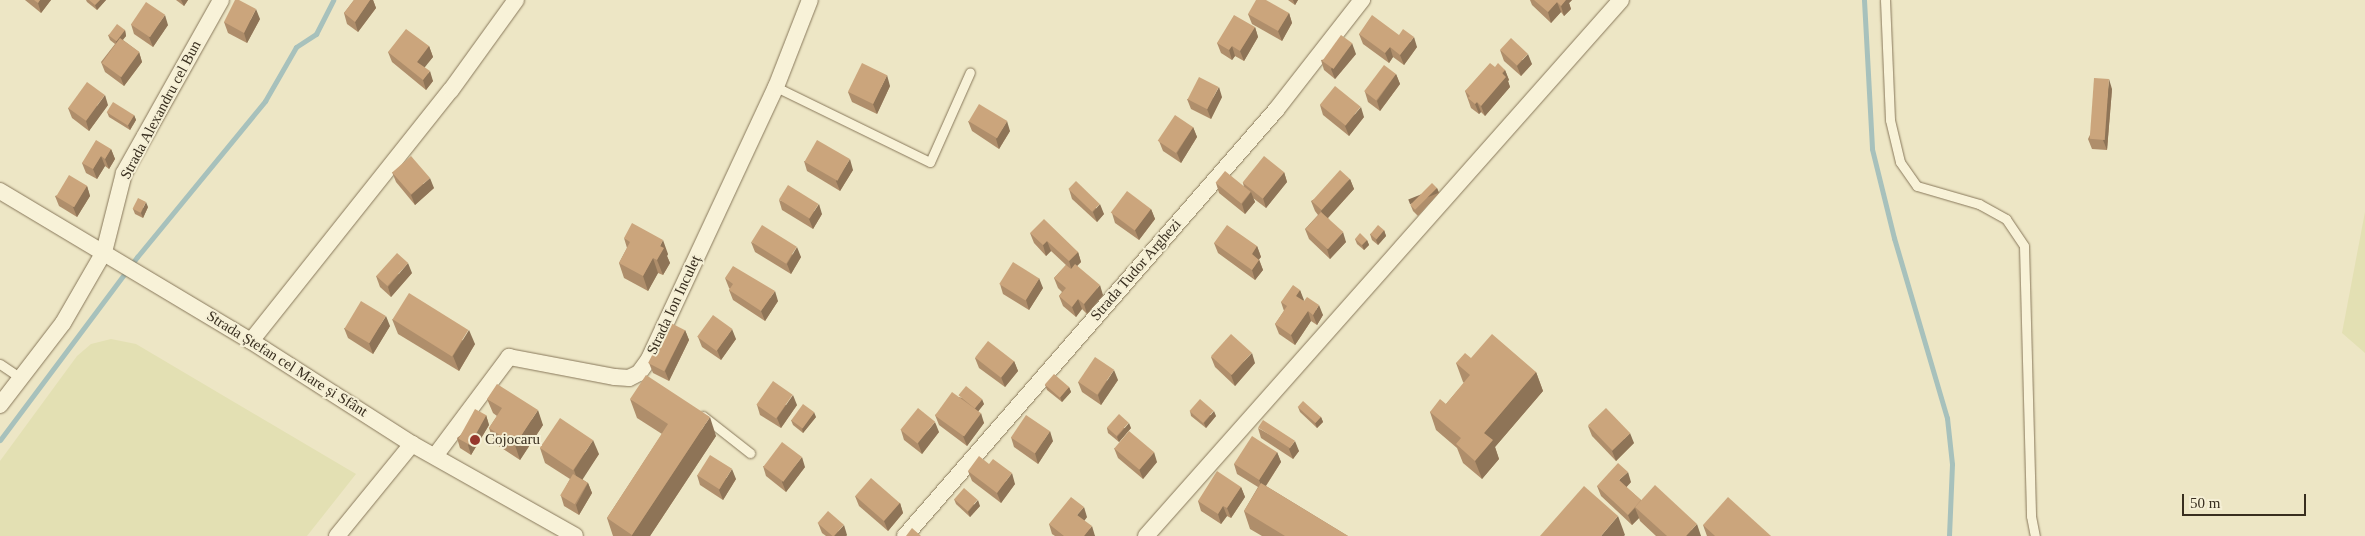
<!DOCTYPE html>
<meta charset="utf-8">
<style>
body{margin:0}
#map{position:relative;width:2365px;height:536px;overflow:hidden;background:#ede6c5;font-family:"Times New Roman",serif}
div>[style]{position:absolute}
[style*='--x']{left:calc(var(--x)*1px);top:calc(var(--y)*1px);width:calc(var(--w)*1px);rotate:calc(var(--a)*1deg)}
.farmland>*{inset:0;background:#e3e0b3}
.stream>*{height:5px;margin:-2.5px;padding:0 2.5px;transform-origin:2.5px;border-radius:2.5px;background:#a7c1bc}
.roads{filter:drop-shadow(0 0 1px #88785b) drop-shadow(0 0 1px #88785b)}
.lane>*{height:9px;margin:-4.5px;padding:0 4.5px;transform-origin:4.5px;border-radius:4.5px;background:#f8f2d8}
.street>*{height:16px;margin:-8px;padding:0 8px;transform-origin:8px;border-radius:8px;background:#f8f2d8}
.wall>*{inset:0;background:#af8e6b}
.shaded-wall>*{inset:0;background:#8e7457;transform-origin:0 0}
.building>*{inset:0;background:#cba57c;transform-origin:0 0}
.dots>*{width:14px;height:14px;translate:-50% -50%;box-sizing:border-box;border:2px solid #f5efd5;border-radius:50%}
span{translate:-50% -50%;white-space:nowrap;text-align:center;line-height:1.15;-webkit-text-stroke:4px #f5efd5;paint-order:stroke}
.street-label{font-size:15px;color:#382e1f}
.poi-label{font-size:15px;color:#382e1f}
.left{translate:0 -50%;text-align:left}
.scale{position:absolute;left:2182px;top:494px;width:124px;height:22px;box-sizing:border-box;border:2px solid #382e1f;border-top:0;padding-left:6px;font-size:15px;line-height:18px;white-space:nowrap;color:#382e1f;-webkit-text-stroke:4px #f5efd5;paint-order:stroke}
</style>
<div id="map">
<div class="farmland">
<div style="clip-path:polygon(2365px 212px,2365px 353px,2342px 333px)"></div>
<div style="clip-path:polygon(111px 339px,136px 344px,356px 474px,307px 536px,0 536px,0 461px,77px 356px,91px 344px)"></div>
</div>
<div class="stream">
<div style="--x:1864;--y:0;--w:149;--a:86.9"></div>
<div style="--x:1872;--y:149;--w:92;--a:76.1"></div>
<div style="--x:1894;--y:238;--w:188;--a:73.6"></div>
<div style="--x:1947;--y:418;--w:46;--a:83.8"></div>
<div style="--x:1952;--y:464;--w:72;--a:92.4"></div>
<div style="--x:0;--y:440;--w:229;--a:-53.2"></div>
<div style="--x:137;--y:257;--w:202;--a:-50.6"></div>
<div style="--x:265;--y:101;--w:62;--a:-60.1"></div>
<div style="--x:296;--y:47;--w:24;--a:-33"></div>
<div style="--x:316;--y:34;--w:38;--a:-63"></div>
</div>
<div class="roads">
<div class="lane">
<div style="--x:1885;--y:0;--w:120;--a:87.6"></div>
<div style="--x:1890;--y:120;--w:43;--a:76.6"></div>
<div style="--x:1900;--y:162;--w:29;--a:55"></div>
<div style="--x:1917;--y:186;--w:65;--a:16.2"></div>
<div style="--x:1979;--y:204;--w:31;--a:29"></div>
<div style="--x:2006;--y:219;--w:32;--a:56"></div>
<div style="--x:2024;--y:246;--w:270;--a:88.5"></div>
<div style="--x:2031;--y:516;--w:20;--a:79"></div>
<div style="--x:776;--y:87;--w:171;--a:26"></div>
<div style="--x:930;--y:162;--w:98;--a:-66"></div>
<div style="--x:0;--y:364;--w:25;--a:34"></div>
<div style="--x:703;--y:416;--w:60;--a:38.2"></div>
</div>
<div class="street">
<div style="--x:0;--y:191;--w:292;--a:30.9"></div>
<div style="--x:251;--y:341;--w:191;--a:32.6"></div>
<div style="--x:412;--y:444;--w:187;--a:29.4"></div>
<div style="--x:251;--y:341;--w:321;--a:-51.5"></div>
<div style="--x:451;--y:90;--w:111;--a:-54.2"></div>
<div style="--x:0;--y:405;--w:103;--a:-52.5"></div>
<div style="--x:63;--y:323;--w:82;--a:-60"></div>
<div style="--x:104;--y:252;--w:81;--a:-75.8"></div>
<div style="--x:124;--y:173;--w:198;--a:-60.7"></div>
<div style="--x:435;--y:456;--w:124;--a:-53.2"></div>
<div style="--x:509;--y:357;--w:108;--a:10.7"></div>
<div style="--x:615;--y:377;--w:14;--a:4"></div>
<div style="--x:629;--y:378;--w:11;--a:-27"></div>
<div style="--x:639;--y:373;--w:17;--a:-54"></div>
<div style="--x:649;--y:359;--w:300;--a:-65"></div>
<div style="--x:776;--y:87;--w:93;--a:-68.7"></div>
<div style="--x:337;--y:536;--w:119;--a:-50.8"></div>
<div style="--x:905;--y:536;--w:565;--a:-48.95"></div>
<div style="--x:1276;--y:110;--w:140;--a:-52"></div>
<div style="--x:1146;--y:536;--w:716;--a:-48.45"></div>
</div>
</div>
<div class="wall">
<div style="clip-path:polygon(25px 0,51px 0,41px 13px)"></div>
<div style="clip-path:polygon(86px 0,106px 0,97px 10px,87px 2px)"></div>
<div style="clip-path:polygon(176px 0,188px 0,184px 6px)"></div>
<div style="clip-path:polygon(354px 0,373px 0,376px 8px,358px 32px,347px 24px,344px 13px)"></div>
<div style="clip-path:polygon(1288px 0,1298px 0,1295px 5px)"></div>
<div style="clip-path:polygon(1530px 0,1572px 0,1569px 3px,1571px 9px,1564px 16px,1561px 12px,1551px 23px,1532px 5px)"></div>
<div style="clip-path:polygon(1289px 13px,1292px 23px,1282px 41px,1252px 24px,1248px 14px)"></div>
<div style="clip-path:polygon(260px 19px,247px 43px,228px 33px,224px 22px)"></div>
<div style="clip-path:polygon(131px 24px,168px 25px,153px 47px,134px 34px)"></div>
<div style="clip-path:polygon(1255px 27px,1258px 37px,1244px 61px,1235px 56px,1232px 60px,1221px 53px,1217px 43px)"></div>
<div style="clip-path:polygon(125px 30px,126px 36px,123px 40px,139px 52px,142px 62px,124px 86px,105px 72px,101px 62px,115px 44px,110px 40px,108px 35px)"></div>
<div style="clip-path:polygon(1359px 34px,1399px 35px,1417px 47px,1404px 65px,1393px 57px,1389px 63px,1363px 44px)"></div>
<div style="clip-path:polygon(429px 46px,433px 57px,424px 67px,433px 81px,426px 90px,392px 62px,388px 52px)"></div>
<div style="clip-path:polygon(1500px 50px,1532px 64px,1521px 76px,1504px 61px)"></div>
<div style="clip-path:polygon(1356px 54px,1335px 79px,1324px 70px,1321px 60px)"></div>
<div style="clip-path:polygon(1495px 67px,1505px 70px,1509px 80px,1508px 81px,1510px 87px,1485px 116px,1481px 112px,1479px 114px,1471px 108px,1465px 91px)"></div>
<div style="clip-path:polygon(1396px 74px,1400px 84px,1380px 111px,1368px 102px,1365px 92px)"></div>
<div style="clip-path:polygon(890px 86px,877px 114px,852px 102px,848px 92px)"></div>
<div style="clip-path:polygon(2112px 89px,2107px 150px,2092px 149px,2088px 139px)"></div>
<div style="clip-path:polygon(1222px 97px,1211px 119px,1191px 109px,1187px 99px)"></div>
<div style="clip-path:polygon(108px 105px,89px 131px,72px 118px,68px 108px)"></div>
<div style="clip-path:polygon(1320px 105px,1364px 117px,1349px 136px,1323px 115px)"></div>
<div style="clip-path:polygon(107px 112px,134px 115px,136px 120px,130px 130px,109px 117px)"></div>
<div style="clip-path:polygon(968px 121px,1010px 131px,999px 149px,972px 131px)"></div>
<div style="clip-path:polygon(1193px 127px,1197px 137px,1181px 163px,1163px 151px,1159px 141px)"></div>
<div style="clip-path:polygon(111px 149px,115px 159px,109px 169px,105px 166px,97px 179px,86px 173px,82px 163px)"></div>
<div style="clip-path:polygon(804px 161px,853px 170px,840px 191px,807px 171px)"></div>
<div style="clip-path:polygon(392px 172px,434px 188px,415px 205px,396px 182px)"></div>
<div style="clip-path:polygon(1284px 172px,1287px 182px,1266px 208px,1253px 198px,1255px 202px,1245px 214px,1219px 193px,1216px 183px,1244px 187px,1243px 183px)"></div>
<div style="clip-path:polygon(1350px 179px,1354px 189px,1328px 218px,1346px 242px,1330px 259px,1309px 239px,1305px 229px,1318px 215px,1315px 211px,1311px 201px)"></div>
<div style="clip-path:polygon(87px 186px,90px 196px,77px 217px,59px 206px,55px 196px)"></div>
<div style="clip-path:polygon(1437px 188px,1439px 193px,1418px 216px,1413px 211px,1411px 206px)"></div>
<div style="clip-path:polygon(1069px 189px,1104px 214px,1097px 222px,1072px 199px)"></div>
<div style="clip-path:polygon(779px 200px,822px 214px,813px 229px,782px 210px)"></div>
<div style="clip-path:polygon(148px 207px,143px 218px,135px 214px,133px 209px)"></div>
<div style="clip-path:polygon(1151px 209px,1155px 219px,1139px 240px,1115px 223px,1112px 213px)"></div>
<div style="clip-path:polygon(1384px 230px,1386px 236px,1378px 245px,1372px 240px,1370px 234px)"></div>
<div style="clip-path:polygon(1030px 233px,1078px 252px,1081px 262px,1077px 266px,1103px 295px,1087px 314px,1082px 309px,1076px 317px,1063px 306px,1059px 296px,1062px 292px,1058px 288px,1054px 278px,1066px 265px,1051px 251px,1046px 256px,1034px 243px)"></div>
<div style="clip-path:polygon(624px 238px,668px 254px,667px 256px,670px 263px,663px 275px,658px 273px,648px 291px,624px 278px,619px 263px,627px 248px)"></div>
<div style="clip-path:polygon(1355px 239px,1367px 240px,1369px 245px,1364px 250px,1357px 244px)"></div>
<div style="clip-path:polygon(751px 242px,801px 257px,791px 274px,755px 252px)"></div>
<div style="clip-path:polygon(1214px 243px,1257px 246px,1261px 257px,1259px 259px,1263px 270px,1255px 280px,1218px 253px)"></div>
<div style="clip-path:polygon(412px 273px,391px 297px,380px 287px,376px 276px)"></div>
<div style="clip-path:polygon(725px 278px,778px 301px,765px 321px,733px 300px,729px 290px,730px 289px,729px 288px)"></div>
<div style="clip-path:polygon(1000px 284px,1043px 288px,1029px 310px,1003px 294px)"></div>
<div style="clip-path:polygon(1300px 290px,1303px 301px,1323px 315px,1317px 325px,1311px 321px,1295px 345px,1279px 334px,1275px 324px,1284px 311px,1281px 302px)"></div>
<div style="clip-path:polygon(392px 319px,475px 344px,459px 371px,398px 334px)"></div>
<div style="clip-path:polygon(390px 326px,373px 354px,348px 338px,344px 328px)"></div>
<div style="clip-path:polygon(685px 330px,689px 340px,669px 381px,653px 373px,649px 363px)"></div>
<div style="clip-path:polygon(698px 337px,736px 339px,721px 360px,702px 347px)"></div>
<div style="clip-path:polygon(1211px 357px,1255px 363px,1235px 386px,1215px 367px)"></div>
<div style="clip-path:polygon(975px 358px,1014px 361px,1018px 371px,1005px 387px,979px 368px)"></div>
<div style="clip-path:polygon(1471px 358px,1536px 372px,1543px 391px,1495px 447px,1499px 459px,1482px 479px,1463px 463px,1457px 448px,1436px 430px,1430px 412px,1446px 404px,1464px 383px,1463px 382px,1456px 363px)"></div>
<div style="clip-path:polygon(1118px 380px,1101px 405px,1082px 392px,1078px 382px)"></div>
<div style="clip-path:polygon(1045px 385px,1069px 387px,1071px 392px,1062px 402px,1047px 390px)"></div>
<div style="clip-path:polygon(959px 397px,984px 404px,978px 411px,984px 423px,967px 446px,939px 425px,935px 415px)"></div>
<div style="clip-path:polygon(487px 399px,543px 425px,520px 460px,494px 443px,489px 428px,497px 416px,493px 413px)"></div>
<div style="clip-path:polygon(630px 399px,716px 436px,650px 536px,613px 536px,607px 518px,662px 434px,637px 418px)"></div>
<div style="clip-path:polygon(757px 405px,797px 405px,781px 428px,760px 415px)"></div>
<div style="clip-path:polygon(1298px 407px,1321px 417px,1323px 422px,1317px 428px,1300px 412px)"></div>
<div style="clip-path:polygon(1190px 411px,1216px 416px,1206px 428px,1191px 416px)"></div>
<div style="clip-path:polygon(486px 415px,489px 425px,471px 455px,460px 448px,457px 438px)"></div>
<div style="clip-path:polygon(816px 417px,803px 433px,793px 425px,791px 420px)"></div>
<div style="clip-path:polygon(1588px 426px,1634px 443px,1616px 461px,1592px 436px)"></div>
<div style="clip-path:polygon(1107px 428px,1131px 428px,1119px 442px,1108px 433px)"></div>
<div style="clip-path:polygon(1258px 428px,1299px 451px,1293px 459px,1261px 438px)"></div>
<div style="clip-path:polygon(901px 430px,939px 432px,922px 454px,904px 440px)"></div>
<div style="clip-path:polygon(1011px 437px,1053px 441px,1038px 464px,1014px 447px)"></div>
<div style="clip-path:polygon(540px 448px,599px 454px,582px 479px,588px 483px,592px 493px,579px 515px,564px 506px,561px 496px,570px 479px,545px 463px)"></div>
<div style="clip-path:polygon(1114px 448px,1157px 462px,1143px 479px,1118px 458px)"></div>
<div style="clip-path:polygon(1277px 452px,1281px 462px,1266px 486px,1348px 536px,1262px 536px,1250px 529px,1244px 511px,1258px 487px,1237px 474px,1234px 464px)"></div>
<div style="clip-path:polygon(763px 466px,805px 467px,786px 492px,766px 476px)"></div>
<div style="clip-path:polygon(968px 471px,1015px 484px,1001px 503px,972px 481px)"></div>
<div style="clip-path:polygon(697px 475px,736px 479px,723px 500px,700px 485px)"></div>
<div style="clip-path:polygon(1631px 482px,1626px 487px,1641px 500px,1701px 536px,1656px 536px,1640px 521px,1639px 518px,1632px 525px,1601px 496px,1597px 486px)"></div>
<div style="clip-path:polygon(1241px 487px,1245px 497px,1231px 518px,1227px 516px,1221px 524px,1201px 511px,1198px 501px)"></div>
<div style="clip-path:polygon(855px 496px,900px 503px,903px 513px,888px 531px,859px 506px)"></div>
<div style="clip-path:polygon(954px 499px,980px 506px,970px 517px,956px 504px)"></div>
<div style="clip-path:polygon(1087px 517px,1084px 521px,1095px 536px,1055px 536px,1052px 534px,1049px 524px)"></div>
<div style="clip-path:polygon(818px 523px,847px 535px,846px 536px,826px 536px,822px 533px)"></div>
<div style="clip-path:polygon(1703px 525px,1771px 536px,1707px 536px)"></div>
</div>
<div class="shaded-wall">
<div style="clip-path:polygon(40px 0,51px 0,41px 13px,38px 3px)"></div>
<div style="clip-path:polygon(100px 0,106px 0,97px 10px,95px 5px)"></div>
<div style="clip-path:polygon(181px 0,188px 0,184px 6px)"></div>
<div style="clip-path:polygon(370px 0,373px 0,376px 8px,358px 32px,355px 22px)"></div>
<div style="clip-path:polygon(1293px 0,1298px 0,1295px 5px)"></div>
<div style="clip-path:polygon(1565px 0,1572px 0,1569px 3px,1571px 9px,1564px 16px,1561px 6px)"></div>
<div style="clip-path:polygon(1557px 2px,1561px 12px,1551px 23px,1548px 12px)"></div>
<div style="clip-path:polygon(256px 9px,260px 19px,247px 43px,244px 33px)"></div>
<div style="clip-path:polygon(1289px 13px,1292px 23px,1282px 41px,1278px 31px)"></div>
<div style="clip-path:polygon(165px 15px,168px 25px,153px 47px,149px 37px)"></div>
<div style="clip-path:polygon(1255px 27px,1258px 37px,1244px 61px,1240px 51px)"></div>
<div style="clip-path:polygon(125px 30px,126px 36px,117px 46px,116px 41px)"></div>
<div style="clip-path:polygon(1414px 37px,1417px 47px,1404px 65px,1400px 55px)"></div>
<div style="clip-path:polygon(1352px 43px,1356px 54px,1335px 79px,1331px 69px)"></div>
<div style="clip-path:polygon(429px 46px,433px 57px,421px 72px,417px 62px)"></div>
<div style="clip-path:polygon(1232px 46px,1235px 56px,1232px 60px,1229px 50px)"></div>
<div style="clip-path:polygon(1390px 47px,1393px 57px,1389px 63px,1385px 53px)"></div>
<div style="clip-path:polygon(139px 52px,142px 62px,124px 86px,120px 76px)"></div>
<div style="clip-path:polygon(1528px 54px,1532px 64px,1521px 76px,1517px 66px)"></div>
<div style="clip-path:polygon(1505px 70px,1509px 80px,1508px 81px,1510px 87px,1485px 116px,1481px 106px)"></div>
<div style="clip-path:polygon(430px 71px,433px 81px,426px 90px,423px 80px)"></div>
<div style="clip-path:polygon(1396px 74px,1400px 84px,1380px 111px,1377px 101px)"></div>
<div style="clip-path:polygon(887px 75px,890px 86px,877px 114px,873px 104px)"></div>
<div style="clip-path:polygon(2109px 79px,2112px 89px,2107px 150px,2103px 140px)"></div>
<div style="clip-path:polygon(1219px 87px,1222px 97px,1211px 119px,1207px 109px)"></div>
<div style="clip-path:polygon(105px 95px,108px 105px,89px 131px,86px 121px)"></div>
<div style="clip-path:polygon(1477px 102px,1481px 112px,1479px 114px,1475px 104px)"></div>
<div style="clip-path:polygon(1361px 107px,1364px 117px,1349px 136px,1345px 126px)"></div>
<div style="clip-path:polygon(134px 115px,136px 120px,130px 130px,128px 125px)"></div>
<div style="clip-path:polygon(1007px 121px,1010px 131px,999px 149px,996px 139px)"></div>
<div style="clip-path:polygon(1193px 127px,1197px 137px,1181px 163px,1177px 153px)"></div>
<div style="clip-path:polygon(111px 149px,115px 159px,109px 169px,105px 159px)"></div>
<div style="clip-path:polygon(101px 156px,105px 166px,97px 179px,93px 169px)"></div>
<div style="clip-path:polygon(850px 159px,853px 170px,840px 191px,836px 181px)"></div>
<div style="clip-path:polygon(1284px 172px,1287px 182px,1266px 208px,1263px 198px)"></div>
<div style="clip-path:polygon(430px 178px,434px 188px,415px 205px,411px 195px)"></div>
<div style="clip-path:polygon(1350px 179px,1354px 189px,1325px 221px,1321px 211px)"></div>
<div style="clip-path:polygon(87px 186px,90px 196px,77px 217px,73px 207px)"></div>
<div style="left:1437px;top:188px;width:5px;height:31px;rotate:68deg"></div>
<div style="clip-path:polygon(1251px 192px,1255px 202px,1245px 214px,1242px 204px)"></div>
<div style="clip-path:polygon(146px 202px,148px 207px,143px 218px,141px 213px)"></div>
<div style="clip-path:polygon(819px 204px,822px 214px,813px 229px,809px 219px)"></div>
<div style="clip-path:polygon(1100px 204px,1104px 214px,1097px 222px,1093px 212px)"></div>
<div style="clip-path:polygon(1151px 209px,1155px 219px,1139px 240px,1135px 230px)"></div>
<div style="clip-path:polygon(1384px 230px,1386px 236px,1378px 245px,1376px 240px)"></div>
<div style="clip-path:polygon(1343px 232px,1346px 242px,1330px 259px,1327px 249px)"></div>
<div style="clip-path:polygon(663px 240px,668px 254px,667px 256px,670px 263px,663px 275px,657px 260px,660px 246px)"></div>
<div style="clip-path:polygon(1367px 240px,1369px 245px,1364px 250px,1362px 245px)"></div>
<div style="clip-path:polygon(1047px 241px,1051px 251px,1046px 256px,1043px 245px)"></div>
<div style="clip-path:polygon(1257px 246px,1261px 257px,1255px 264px,1252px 254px)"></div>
<div style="clip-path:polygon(797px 247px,801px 257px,791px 274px,787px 264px)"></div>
<div style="clip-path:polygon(1078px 252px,1081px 262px,1072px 271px,1069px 261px)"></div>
<div style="clip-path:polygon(653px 258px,658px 273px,648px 291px,643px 276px)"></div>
<div style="clip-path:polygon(1259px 260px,1263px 270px,1255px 280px,1252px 270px)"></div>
<div style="clip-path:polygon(408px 263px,412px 273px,391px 297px,388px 287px)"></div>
<div style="clip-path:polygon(1039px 278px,1043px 288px,1029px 310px,1026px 300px)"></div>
<div style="clip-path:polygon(1100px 285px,1103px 295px,1087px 314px,1084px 304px)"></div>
<div style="clip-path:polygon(1300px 290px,1304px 300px,1300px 306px,1296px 296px)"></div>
<div style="clip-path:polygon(775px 291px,778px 301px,765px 321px,761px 311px)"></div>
<div style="clip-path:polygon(1078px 299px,1082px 309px,1076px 317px,1072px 307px)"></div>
<div style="clip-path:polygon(1319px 305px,1323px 315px,1317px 325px,1313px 315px)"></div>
<div style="clip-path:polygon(1308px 311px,1311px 321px,1295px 345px,1291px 335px)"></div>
<div style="clip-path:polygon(386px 316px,390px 326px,373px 354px,369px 343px)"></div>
<div style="clip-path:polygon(732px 329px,736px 339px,721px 360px,717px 350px)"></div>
<div style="clip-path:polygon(469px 330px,475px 344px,459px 371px,453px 356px)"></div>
<div style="clip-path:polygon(685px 330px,689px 340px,669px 381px,665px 371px)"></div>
<div style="clip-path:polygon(1252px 353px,1255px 363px,1235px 386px,1231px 375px)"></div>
<div style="clip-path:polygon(1014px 361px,1018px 371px,1005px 387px,1001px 377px)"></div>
<div style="clip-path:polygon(1114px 370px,1118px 380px,1101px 405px,1098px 395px)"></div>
<div style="clip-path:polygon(1536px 372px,1543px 391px,1495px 447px,1499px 459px,1482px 479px,1475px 461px,1484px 433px)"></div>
<div style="clip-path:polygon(1069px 387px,1071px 392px,1062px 402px,1060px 397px)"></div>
<div style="clip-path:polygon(793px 395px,797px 405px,781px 428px,777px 418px)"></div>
<div style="clip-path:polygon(982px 399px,984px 404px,977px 413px,975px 408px)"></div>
<div style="clip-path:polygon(538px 410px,543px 425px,520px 460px,515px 445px)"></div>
<div style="clip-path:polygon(1214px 411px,1216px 416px,1206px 428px,1204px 423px)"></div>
<div style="clip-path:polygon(814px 412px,816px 417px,803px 433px,802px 428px)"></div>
<div style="clip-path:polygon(981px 413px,984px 423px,967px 446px,963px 436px)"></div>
<div style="clip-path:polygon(486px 415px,489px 425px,471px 455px,468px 445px)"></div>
<div style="clip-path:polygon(710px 417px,716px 436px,650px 536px,632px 536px,632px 535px)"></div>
<div style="clip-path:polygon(1321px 417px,1323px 422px,1317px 428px,1315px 423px)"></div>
<div style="clip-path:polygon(935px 422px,939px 432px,922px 454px,918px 443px)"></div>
<div style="clip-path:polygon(1129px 423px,1131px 428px,1119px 442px,1117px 437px)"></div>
<div style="clip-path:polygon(1050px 431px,1053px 441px,1038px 464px,1035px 453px)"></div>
<div style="clip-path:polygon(1630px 433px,1634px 443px,1616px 461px,1612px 451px)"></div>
<div style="clip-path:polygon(593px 440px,599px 454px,579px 485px,574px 470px)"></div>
<div style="clip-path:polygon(1295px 441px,1299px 451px,1293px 459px,1289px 449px)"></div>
<div style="clip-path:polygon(1154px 452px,1157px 462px,1143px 479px,1139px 469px)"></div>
<div style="clip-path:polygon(1277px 452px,1281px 462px,1263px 490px,1259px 480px)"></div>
<div style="clip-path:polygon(802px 457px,805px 467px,786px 492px,782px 482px)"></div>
<div style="clip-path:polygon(732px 469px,736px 479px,723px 500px,719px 490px)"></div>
<div style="clip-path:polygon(1628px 472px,1631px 482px,1623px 491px,1619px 480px)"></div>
<div style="clip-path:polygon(1012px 473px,1015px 484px,1001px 503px,997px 493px)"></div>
<div style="clip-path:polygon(588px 483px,592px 493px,579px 515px,576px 505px)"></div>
<div style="clip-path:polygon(1241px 487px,1245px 497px,1231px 518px,1227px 508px)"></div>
<div style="clip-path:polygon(978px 500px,980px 506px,970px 517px,968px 512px)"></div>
<div style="clip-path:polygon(900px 503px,903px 513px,888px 531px,884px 521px)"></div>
<div style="clip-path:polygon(1223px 506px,1227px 516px,1221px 524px,1218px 514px)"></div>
<div style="clip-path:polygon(1084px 507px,1087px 517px,1081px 525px,1077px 515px)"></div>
<div style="clip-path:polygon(1635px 508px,1639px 518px,1632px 525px,1628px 515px)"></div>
<div style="clip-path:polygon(1618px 516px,1625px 535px,1624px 536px,1601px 536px)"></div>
<div style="clip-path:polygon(1697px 524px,1701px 536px,1686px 536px)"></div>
<div style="clip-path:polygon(844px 525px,847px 535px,846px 536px,834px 536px)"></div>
<div style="clip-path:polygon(1092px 526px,1095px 536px,1084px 536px)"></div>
</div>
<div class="building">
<div style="clip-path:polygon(34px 0,40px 0,38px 3px)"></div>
<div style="clip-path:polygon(89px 0,100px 0,95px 5px)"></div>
<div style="clip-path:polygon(235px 0,239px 0,256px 9px,244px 33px,224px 22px)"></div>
<div style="clip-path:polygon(354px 0,370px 0,355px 22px,344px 13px)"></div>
<div style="clip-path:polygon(1256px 0,1266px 0,1289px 13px,1278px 31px,1248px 14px)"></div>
<div style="clip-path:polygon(1534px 0,1566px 0,1561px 6px,1557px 2px,1548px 12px)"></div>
<div style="left:146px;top:2px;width:23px;height:27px;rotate:34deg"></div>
<div style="clip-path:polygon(1234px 15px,1255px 27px,1240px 51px,1232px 46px,1229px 50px,1217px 43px)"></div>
<div style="clip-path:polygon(1372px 15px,1399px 35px,1403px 29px,1414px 37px,1400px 55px,1390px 47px,1385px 53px,1359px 34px)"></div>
<div style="left:117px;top:24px;width:10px;height:14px;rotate:37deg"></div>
<div style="clip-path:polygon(406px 29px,429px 46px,417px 62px,430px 71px,423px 80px,388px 52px)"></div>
<div style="left:1341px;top:35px;width:14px;height:32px;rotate:36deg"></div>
<div style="left:120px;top:38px;width:24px;height:31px;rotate:36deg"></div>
<div style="left:1511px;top:38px;width:23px;height:16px;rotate:43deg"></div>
<div style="left:862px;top:63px;width:28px;height:32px;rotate:26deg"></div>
<div style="clip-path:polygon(1490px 63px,1495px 67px,1498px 63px,1505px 70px,1502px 73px,1506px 77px,1481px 106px,1477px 102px,1475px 104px,1468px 98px,1470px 96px,1465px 91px)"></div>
<div style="left:1384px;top:65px;width:15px;height:33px;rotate:37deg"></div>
<div style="left:1199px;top:77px;width:22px;height:25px;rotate:27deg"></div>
<div style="left:2094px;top:78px;width:15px;height:61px;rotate:4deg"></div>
<div style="left:87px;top:82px;width:22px;height:32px;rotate:36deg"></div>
<div style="left:1335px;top:86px;width:33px;height:24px;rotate:39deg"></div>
<div style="left:113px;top:102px;width:25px;height:12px;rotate:32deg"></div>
<div style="left:979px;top:104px;width:33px;height:20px;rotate:31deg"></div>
<div style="left:1175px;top:115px;width:22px;height:31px;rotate:34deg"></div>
<div style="clip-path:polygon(96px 140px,111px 149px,105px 159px,101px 156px,93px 169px,82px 163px)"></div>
<div style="left:817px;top:140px;width:38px;height:25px;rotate:30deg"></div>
<div style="left:411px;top:156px;width:29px;height:25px;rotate:49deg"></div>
<div style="left:1264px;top:156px;width:26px;height:34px;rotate:39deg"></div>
<div style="left:1340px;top:170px;width:13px;height:42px;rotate:42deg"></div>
<div style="left:1225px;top:171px;width:33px;height:15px;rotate:39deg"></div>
<div style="left:69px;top:175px;width:21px;height:25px;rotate:31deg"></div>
<div style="left:1076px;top:181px;width:33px;height:11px;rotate:44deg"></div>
<div style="left:1432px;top:183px;width:7px;height:31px;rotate:45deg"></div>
<div style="left:788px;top:185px;width:36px;height:17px;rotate:32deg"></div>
<div style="left:1127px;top:191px;width:30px;height:27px;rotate:37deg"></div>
<div style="left:138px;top:198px;width:9px;height:12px;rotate:27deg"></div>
<div style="left:1321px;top:212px;width:30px;height:23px;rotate:42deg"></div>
<div style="clip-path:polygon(1044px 219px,1078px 252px,1069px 261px,1047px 241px,1043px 245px,1030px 233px)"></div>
<div style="clip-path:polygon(632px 223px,663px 240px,660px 246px,664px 248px,657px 260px,653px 258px,643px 276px,619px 263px,630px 242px,624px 238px)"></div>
<div style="left:762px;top:225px;width:41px;height:20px;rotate:32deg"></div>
<div style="clip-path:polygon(1227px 225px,1257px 246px,1252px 254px,1259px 260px,1252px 270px,1214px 243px)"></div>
<div style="left:1378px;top:225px;width:8px;height:12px;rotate:40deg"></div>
<div style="clip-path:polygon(1360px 233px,1367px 240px,1362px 245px,1355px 239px)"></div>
<div style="left:397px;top:253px;width:15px;height:31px;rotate:42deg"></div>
<div style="left:1013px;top:262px;width:31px;height:26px;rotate:32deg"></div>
<div style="clip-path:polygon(1075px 264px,1100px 285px,1084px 304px,1078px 299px,1072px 307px,1059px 296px,1066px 288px,1054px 278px,1066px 265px,1071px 269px)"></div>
<div style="clip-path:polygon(733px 266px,775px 291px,761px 311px,729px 290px,733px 284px,725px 278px)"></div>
<div style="clip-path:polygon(1293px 285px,1300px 290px,1296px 296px,1304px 301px,1307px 297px,1319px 305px,1313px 315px,1308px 311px,1291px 335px,1275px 324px,1287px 306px,1281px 302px)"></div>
<div style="left:409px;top:293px;width:70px;height:31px;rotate:32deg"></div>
<div style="left:361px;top:301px;width:29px;height:32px;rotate:31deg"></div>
<div style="left:713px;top:315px;width:24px;height:27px;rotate:36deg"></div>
<div style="left:669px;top:322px;width:18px;height:46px;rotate:27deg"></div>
<div style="left:1231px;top:334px;width:28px;height:30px;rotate:42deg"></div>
<div style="clip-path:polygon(1492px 334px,1536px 372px,1484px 433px,1493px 440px,1475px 461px,1456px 444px,1461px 438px,1430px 412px,1440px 399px,1446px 404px,1470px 375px,1456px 363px,1465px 353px,1471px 358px)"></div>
<div style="left:988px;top:341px;width:33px;height:21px;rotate:38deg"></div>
<div style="left:1095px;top:357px;width:23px;height:30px;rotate:34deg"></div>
<div style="left:1054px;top:374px;width:20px;height:14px;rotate:41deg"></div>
<div style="clip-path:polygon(646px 375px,710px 417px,632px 535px,607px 518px,668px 424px,630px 399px)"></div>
<div style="left:773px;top:381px;width:24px;height:29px;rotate:35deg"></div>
<div style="clip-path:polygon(497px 384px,538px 410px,515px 445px,489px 428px,502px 408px,487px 399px)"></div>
<div style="left:966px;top:386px;width:21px;height:12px;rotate:39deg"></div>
<div style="left:952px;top:392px;width:36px;height:29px;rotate:36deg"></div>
<div style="left:1200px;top:399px;width:18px;height:16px;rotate:41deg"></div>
<div style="left:1303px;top:401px;width:24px;height:8px;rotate:42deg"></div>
<div style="left:803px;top:404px;width:14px;height:20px;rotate:36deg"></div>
<div style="left:918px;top:408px;width:22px;height:28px;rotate:39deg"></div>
<div style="left:1606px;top:408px;width:35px;height:25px;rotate:46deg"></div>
<div style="left:475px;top:409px;width:13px;height:34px;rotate:29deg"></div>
<div style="left:1119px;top:414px;width:13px;height:18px;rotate:42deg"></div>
<div style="left:1026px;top:415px;width:29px;height:27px;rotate:34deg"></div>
<div style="left:560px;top:418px;width:40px;height:36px;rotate:34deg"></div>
<div style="left:1263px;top:420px;width:38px;height:9px;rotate:33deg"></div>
<div style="left:1129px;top:431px;width:33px;height:23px;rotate:40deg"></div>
<div style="left:1252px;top:436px;width:30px;height:33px;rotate:33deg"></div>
<div style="left:782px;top:442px;width:25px;height:31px;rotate:37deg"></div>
<div style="left:710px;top:455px;width:26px;height:24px;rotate:32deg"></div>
<div style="clip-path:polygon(979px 456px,989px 464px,993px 459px,1012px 473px,997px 493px,968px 471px)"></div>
<div style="clip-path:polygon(1618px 463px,1628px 472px,1619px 480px,1641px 500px,1628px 515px,1597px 486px)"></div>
<div style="clip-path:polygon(1217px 471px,1241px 487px,1227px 508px,1223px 506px,1218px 514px,1198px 501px)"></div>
<div style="left:573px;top:474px;width:17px;height:25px;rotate:31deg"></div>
<div style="left:871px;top:478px;width:38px;height:24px;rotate:41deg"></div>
<div style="clip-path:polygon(1261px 483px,1348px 536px,1285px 536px,1244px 511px)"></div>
<div style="clip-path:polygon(1655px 485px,1697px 524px,1686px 536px,1667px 536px,1635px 507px)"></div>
<div style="clip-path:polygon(1584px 486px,1618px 516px,1601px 536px,1540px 536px)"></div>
<div style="left:964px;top:488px;width:18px;height:15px;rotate:41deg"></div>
<div style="clip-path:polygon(1071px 497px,1084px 507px,1077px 515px,1092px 526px,1084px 536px,1064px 536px,1049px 524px)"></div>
<div style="clip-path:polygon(1728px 497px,1771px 536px,1715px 536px,1703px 525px)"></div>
<div style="left:828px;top:511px;width:21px;height:16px;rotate:41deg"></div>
<div style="clip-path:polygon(912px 528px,921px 536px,906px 536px)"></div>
</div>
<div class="dots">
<div style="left:475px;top:440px;background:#96372d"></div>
</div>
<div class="street-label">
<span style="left:161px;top:110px;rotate:-62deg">Strada Alexandru cel Bun</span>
<span style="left:1136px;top:270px;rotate:-49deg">Strada Tudor Arghezi</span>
<span style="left:674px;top:305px;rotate:-65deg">Strada Ion Inculeț</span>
<span style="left:287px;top:364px;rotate:32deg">Strada Ștefan cel Mare și Sfânt</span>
</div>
<div class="poi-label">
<span class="left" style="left:485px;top:440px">Cojocaru</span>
</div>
<div class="scale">50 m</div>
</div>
